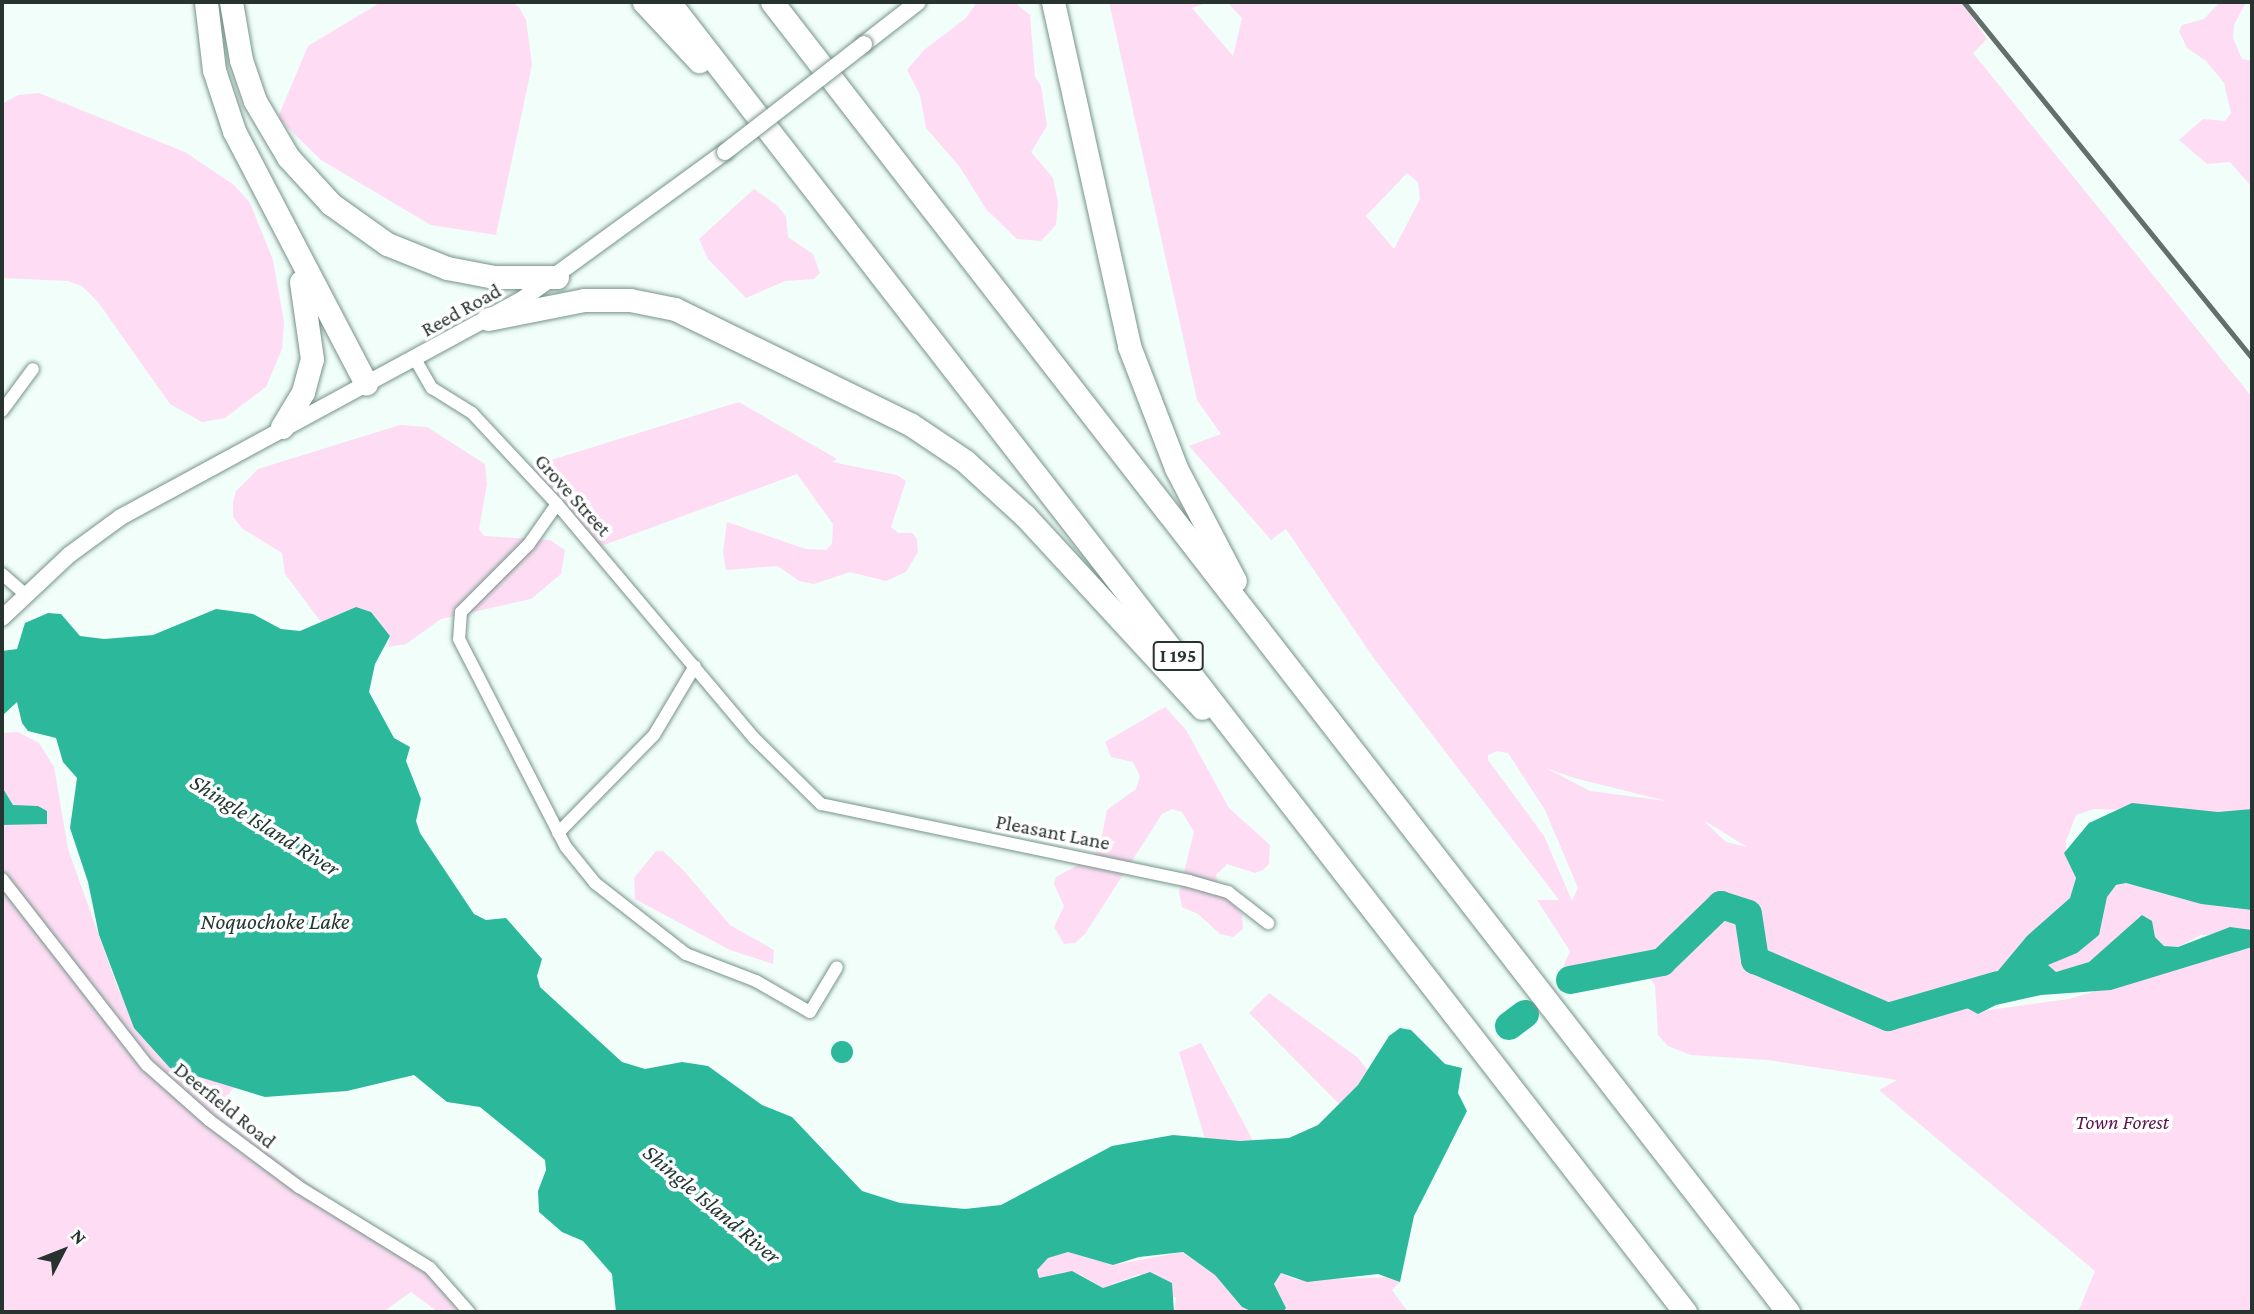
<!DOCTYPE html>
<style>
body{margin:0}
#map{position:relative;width:2254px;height:1314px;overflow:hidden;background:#f1fefa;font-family:"Crimson Pro",serif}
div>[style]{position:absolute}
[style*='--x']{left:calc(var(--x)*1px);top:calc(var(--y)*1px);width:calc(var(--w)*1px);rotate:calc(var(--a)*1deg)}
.green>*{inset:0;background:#feddf4}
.water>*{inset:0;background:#2cb89a}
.round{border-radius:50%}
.river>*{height:28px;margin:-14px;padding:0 14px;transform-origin:14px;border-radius:14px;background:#2cb89a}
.roads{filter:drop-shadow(0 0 2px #76938a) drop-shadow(0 0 2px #76938a)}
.minor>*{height:12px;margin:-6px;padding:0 6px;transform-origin:6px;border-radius:6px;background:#fff}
.tertiary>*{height:16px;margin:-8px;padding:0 8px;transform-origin:8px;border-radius:8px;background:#fff}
.motorway>*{height:23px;margin:-11.5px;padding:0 11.5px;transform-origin:11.5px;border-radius:11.5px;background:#fff}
.rail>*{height:4.5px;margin:-2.25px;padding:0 2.25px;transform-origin:2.25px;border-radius:2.25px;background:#636f6b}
.bridges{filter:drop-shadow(0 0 2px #76938a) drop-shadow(0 0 2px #76938a)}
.tertiary-bridge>*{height:16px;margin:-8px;padding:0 8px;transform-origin:8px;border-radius:8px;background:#fff}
span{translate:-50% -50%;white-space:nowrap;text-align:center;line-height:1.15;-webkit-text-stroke:7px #fff;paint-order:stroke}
.shield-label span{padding:2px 5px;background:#fff;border:2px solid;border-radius:5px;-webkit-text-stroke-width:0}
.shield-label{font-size:19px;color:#27332f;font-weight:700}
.street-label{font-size:21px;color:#27332f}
.park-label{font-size:21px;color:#5d154d;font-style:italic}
.water-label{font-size:23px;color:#203630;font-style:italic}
.frame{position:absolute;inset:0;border:4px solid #27332f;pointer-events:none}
.north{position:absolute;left:28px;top:1216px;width:70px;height:70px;-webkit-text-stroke:5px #fff;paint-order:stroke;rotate:48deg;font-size:19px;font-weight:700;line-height:28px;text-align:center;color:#27332f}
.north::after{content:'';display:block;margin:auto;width:24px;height:32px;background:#27332f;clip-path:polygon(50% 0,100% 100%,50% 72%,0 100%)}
</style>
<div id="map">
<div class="green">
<div style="clip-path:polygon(381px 2px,511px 2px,519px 7px,526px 20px,532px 65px,496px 235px,431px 225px,321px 160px,281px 121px,279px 115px,308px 46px)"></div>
<div style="clip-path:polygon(977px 2px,1014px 2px,1030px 15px,1035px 77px,1041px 86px,1047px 126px,1031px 152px,1053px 178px,1058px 202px,1056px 225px,1041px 241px,1017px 239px,986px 209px,959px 166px,926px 128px,920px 95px,907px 70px,924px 50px,966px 18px)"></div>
<div style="clip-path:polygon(evenodd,1109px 2px,1209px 2px,1192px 8px,1233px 56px,1242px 18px,1227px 2px,1962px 2px,1987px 39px,1973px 53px,2252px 397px,2252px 831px,2123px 810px,2094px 809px,2076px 815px,2066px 841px,2066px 856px,2076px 878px,2070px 898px,2027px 936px,1997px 972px,1964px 994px,1975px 1012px,2069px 999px,2252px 944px,2252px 1312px,2078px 1312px,2095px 1271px,1879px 1090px,1897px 1080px,1768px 1060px,1691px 1055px,1668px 1046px,1658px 1035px,1655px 985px,1644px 972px,1631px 970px,1580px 982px,1566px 978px,1563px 967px,1570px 951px,1537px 900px,1559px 900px,1375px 660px,1286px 529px,1271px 540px,1189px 446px,1221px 434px,1197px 400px,1109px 2px,1407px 173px,1418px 182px,1420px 199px,1394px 249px,1366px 216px,1407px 173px,1109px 2px,1497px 751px,1508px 753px,1545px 810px,1578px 888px,1572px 901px,1544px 836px,1488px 760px,1488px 755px,1497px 751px,1109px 2px,1546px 768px,1574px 778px,1667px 801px,1590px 791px,1546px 768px,1109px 2px,1705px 822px,1707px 822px,1747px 847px,1726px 842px,1705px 822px)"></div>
<div style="clip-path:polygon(2220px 2px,2246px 2px,2234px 25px,2233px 38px,2242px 59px,2252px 61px,2252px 187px,2230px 162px,2207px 164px,2179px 140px,2203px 119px,2225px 121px,2231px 113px,2224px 83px,2206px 61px,2187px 48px,2179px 31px,2182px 25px,2204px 19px)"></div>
<div style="clip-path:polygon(39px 93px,185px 152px,234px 185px,250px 203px,273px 260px,284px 322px,282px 349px,266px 387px,225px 418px,202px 422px,170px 404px,98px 302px,82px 286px,68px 281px,2px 278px,2px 104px,18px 95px)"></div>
<div style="clip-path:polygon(754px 189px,778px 206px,786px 217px,788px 237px,813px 254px,820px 273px,814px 279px,785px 281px,746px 298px,708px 259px,699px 239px)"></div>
<div style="clip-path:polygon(739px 402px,837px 459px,832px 462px,897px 475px,906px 481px,891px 527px,898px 533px,912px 533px,917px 539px,918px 552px,906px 572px,886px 581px,850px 572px,814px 584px,799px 581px,778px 566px,726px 570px,723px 552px,727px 522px,806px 549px,826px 550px,832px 544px,833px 524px,797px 474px,596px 548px,522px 469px)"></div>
<div style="clip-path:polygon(400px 425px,427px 427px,485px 464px,487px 484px,479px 529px,484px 536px,550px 540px,565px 550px,561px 574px,531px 599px,441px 619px,406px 644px,388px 647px,390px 636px,356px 607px,321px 622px,285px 574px,282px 553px,243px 529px,233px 517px,233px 502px,236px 491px,258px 469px)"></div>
<div style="clip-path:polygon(1165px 707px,1186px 730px,1229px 808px,1270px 845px,1269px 864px,1263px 870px,1255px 873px,1227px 864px,1216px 875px,1219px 889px,1242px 914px,1243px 929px,1233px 937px,1220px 934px,1198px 914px,1182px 907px,1179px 892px,1194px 832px,1182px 812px,1172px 809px,1162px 814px,1085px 934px,1075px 943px,1064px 944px,1054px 927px,1064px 906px,1054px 884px,1056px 877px,1093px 857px,1100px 845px,1107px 810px,1136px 789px,1140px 776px,1133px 762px,1111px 757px,1105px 742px)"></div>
<div style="clip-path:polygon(18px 732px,39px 743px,54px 767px,68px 849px,119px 992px,245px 1074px,214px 1112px,480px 1312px,438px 1312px,411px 1292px,383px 1312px,2px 1312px,2px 733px)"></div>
<div style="clip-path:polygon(656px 851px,663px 851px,684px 871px,730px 925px,774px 950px,773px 964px,730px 950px,635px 899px,634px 878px)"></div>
<div style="clip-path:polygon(2125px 883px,2201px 904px,2252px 910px,2252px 935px,2201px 935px,2178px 947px,2164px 946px,2155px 937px,2120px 935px,2089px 962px,2071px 970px,2055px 972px,2025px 964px,2111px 888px)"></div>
<div style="clip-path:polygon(1269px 993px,1357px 1057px,1368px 1070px,1357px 1122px,1249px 1013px)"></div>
<div style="clip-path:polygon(1201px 1043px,1257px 1148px,1205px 1139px,1179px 1052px)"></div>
<div style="clip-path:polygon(1068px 1252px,1113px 1265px,1182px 1252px,1216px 1275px,1242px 1307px,1253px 1312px,1174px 1312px,1176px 1298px,1139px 1274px,1103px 1288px,1081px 1275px,1064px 1272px,1039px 1279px,1037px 1270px,1048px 1257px)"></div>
<div style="clip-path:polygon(1281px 1273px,1297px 1280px,1392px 1277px,1400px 1282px,1392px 1290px,1408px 1312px,1283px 1312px,1286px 1308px,1274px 1284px)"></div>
</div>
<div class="water">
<div style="clip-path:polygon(356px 607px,371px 612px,390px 636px,375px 664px,369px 692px,394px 738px,410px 747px,406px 761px,421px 799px,416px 821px,420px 833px,474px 914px,486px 920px,506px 918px,542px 959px,537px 976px,540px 987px,622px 1062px,645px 1069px,682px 1062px,708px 1066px,762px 1105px,792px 1117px,862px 1191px,900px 1203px,965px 1209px,1001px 1205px,1112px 1146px,1173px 1135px,1240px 1141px,1289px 1138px,1318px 1125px,1358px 1085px,1389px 1036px,1400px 1028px,1411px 1030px,1445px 1064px,1462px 1068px,1458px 1093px,1467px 1111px,1414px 1216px,1400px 1282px,1378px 1274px,1307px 1282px,1281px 1273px,1274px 1284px,1286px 1308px,1283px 1312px,1253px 1312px,1242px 1307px,1215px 1275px,1183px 1252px,1139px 1257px,1113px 1265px,1068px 1252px,1048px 1258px,1037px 1270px,1039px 1278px,1072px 1271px,1103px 1288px,1150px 1272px,1172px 1283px,1174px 1312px,616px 1312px,612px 1274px,583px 1241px,562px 1232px,539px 1212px,538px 1191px,546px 1170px,545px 1160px,480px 1107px,447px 1102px,414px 1075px,347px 1091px,265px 1097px,170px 1068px,134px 1028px,99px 935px,88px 882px,70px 828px,77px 778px,63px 762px,56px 738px,28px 731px,22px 723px,17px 702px,2px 716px,2px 651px,17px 649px,25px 623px,48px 613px,61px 614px,80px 636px,104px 639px,153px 635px,216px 609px,253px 614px,281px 629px,300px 631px)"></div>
<div style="clip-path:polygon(2px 787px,13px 805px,38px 806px,47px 811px,47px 824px,2px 825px)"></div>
<div style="clip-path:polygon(2132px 803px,2218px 812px,2252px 809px,2252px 910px,2201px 904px,2126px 883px,2116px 885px,2107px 897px,2099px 935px,2077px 953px,2048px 965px,2056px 972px,2089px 962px,2142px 915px,2152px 921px,2155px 937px,2164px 946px,2178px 947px,2230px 927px,2252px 930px,2252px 947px,2111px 990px,2041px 995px,1996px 1005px,1978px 1014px,1965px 1007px,1964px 994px,1997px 972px,2027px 936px,2070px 898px,2076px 878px,2064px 853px,2089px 823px)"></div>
<div class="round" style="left:831px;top:1041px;width:22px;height:22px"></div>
</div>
<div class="river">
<div style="--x:1570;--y:980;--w:94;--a:-11.1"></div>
<div style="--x:1662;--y:962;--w:82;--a:-44"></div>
<div style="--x:1721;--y:905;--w:28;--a:18"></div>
<div style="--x:1748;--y:914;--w:47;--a:81.3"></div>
<div style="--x:1755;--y:960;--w:145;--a:23.2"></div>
<div style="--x:1888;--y:1017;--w:115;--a:-16.2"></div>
<div style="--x:1509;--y:1026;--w:20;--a:-37"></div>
</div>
<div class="roads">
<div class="minor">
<div style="--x:415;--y:359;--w:34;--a:60"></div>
<div style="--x:432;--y:388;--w:47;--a:32"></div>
<div style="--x:472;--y:413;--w:125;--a:47"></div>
<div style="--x:557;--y:504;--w:306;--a:49.9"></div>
<div style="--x:754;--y:738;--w:94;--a:44.6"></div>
<div style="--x:821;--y:804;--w:376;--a:11.8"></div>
<div style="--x:1189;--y:881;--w:41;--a:15.8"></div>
<div style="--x:1228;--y:892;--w:51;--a:37.8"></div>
<div style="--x:2;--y:411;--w:52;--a:-53.6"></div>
<div style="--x:557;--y:504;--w:49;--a:125"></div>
<div style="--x:529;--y:544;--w:96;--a:135"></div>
<div style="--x:461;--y:612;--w:27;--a:94"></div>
<div style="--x:459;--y:639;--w:234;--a:62.8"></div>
<div style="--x:566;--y:847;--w:46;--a:51.1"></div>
<div style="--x:595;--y:883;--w:115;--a:38"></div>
<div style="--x:686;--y:954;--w:75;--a:21.1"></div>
<div style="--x:756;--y:981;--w:62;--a:29.9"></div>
<div style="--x:810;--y:1012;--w:52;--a:-59"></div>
<div style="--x:2;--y:574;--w:32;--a:41"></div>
<div style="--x:558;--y:833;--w:137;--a:-45.6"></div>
<div style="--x:654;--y:735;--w:80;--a:-59.3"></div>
<div style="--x:2;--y:879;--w:236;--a:52.1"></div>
<div style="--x:147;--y:1065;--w:83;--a:41.6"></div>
<div style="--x:209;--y:1120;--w:112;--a:36.7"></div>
<div style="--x:299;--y:1187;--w:154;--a:31.7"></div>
<div style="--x:430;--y:1268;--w:59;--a:48.4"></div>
</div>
<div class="tertiary">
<div style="--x:864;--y:44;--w:68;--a:-37.9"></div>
<div style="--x:2;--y:618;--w:92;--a:-43.2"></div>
<div style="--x:69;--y:555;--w:64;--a:-36.2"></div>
<div style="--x:121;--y:517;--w:459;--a:-28.5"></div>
<div style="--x:524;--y:298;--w:248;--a:-36"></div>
</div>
<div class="motorway">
<div style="--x:206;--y:2;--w:68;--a:83.3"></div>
<div style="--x:214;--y:70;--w:64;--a:71.8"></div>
<div style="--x:234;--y:131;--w:285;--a:62.4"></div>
<div style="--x:231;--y:2;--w:59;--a:80.2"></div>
<div style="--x:241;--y:60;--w:43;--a:71.1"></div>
<div style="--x:255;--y:101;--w:65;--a:59.5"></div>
<div style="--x:288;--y:157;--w:64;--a:47.5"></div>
<div style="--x:331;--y:204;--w:69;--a:35.5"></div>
<div style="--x:387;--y:244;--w:65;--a:21.8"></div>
<div style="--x:447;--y:268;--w:48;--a:10.8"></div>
<div style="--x:494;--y:277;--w:63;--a:0"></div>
<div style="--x:644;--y:2;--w:81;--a:47"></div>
<div style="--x:669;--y:2;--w:1658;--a:52.2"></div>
<div style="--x:772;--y:2;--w:1658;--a:52.2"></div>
<div style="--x:1053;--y:2;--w:352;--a:77.5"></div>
<div style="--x:1129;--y:346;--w:131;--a:68.9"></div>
<div style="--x:1176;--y:468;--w:127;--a:62.4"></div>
<div style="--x:488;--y:319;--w:98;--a:-11.2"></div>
<div style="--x:584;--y:300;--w:46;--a:0"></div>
<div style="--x:630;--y:300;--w:46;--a:11.3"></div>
<div style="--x:675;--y:309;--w:262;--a:26.1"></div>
<div style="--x:910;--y:424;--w:66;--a:33.9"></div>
<div style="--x:965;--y:461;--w:81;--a:42.5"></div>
<div style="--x:1025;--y:516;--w:261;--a:47.3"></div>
<div style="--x:282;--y:427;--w:41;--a:-59"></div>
<div style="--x:303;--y:392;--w:34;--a:-75"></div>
<div style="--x:312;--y:359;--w:78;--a:-98.1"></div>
</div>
</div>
<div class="rail">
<div style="--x:1964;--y:2;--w:458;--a:51"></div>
</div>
<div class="bridges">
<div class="tertiary-bridge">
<div style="--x:725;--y:152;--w:176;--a:-37.8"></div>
</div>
</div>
<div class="shield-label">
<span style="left:1178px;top:656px">I 195</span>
</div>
<div class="street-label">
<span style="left:461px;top:310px;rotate:-29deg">Reed Road</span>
<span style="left:573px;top:495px;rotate:48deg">Grove Street</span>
<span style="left:1053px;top:832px;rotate:11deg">Pleasant Lane</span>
<span style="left:225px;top:1105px;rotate:39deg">Deerfield Road</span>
</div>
<div class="park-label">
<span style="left:2122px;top:1122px">Town Forest</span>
</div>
<div class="water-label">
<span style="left:265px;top:825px;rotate:32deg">Shingle Island River</span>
<span style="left:275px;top:921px">Noquochoke Lake</span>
<span style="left:712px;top:1204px;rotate:40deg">Shingle Island River</span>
</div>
<div class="frame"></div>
<div class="north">N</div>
</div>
